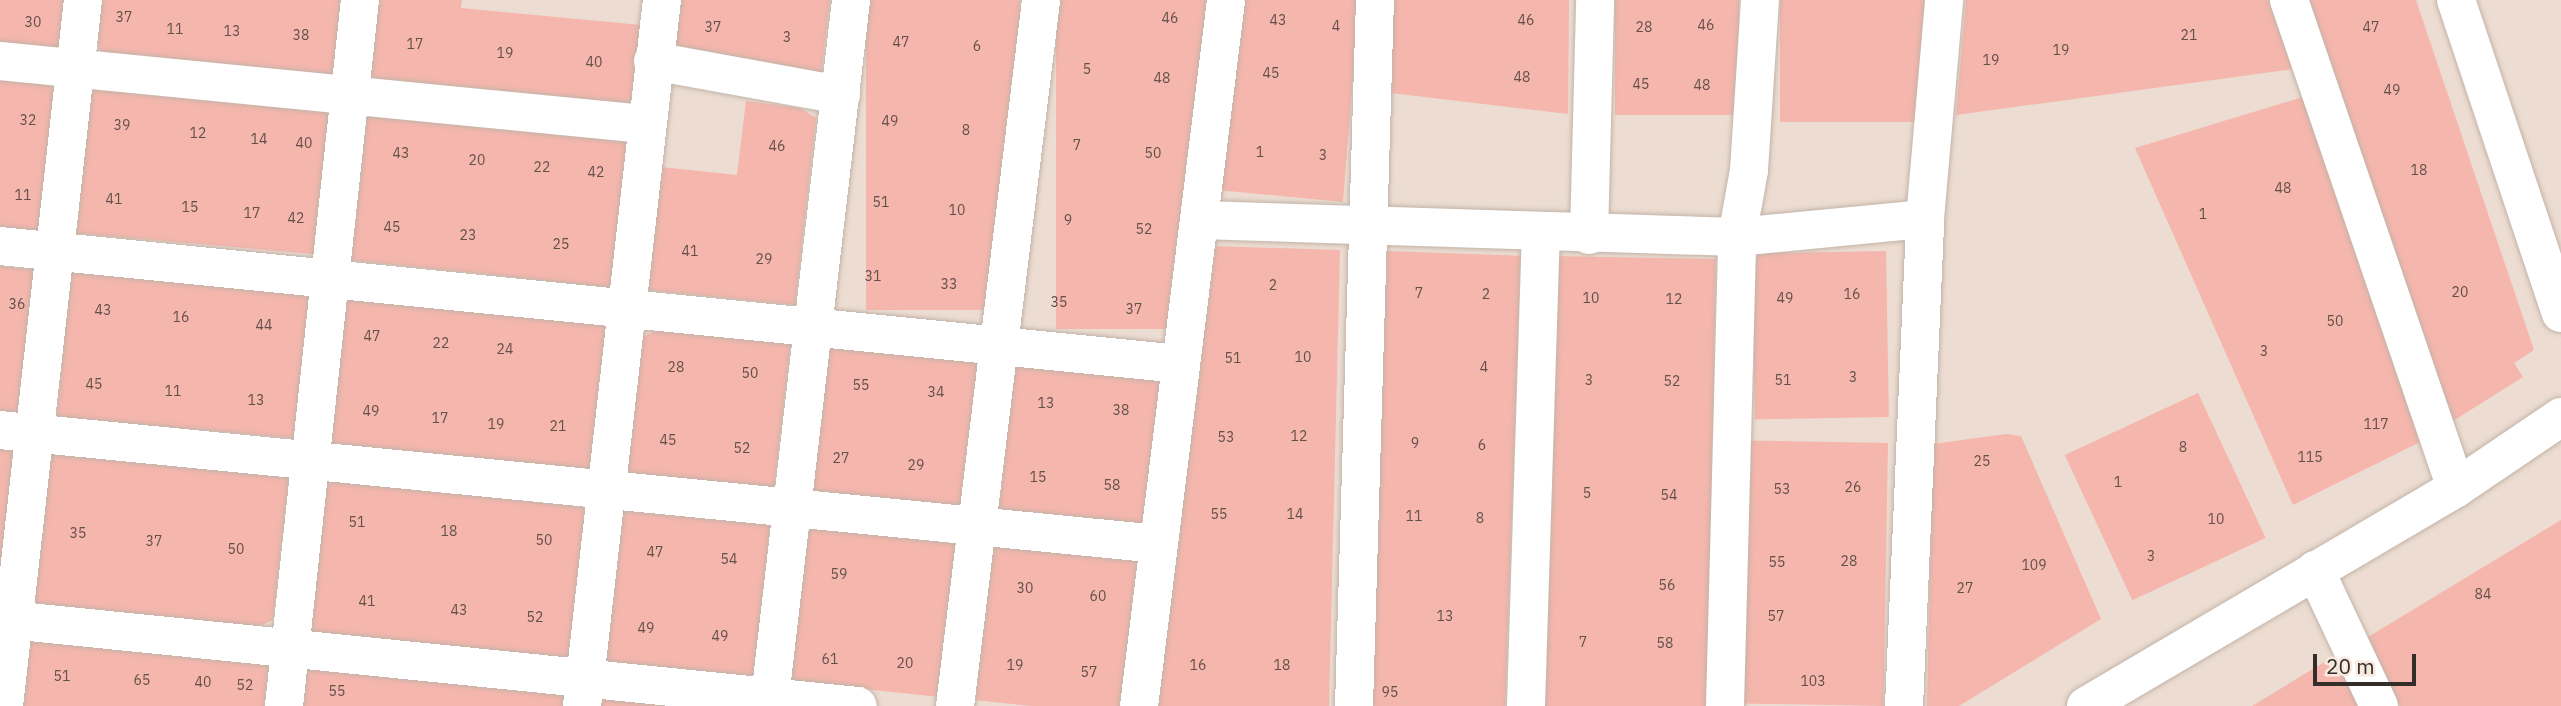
<!DOCTYPE html>
<style>
body{margin:0}
#map{position:relative;width:2561px;height:706px;overflow:hidden;background:#ecdcd1;font-family:"IBM Plex Sans",sans-serif}
div>[style]{position:absolute}
[style*='--x']{left:calc(var(--x)*1px);top:calc(var(--y)*1px);width:calc(var(--w)*1px);rotate:calc(var(--a)*1deg)}
.building>*{inset:0;background:#f4b6ad;transform-origin:0 0}
.roads{filter:drop-shadow(0 0 2px #c2b3a8) drop-shadow(0 0 2px #c2b3a8)}
.minor>*{height:38px;margin:-19px;padding:0 19px;transform-origin:19px;border-radius:19px;background:#fff}
.tertiary>*{height:38px;margin:-19px;padding:0 19px;transform-origin:19px;border-radius:19px;background:#fff}
span{translate:-50% -50%;white-space:nowrap;text-align:center;line-height:1.15;-webkit-text-stroke:7px #f9e9de;paint-order:stroke}
.number-label{font-size:14px;color:#64504a}
.number-label span{-webkit-text-stroke-width:0}
.scale{position:absolute;left:2313px;top:654px;width:103px;height:32px;box-sizing:border-box;border:4px solid #342e29;border-top:0;padding-left:9px;font-size:21px;line-height:24px;white-space:nowrap;color:#342e29;-webkit-text-stroke:5px #f9e9de;paint-order:stroke}
</style>
<div id="map">
<div class="building">
<div style="clip-path:polygon(0 0,68px 0,63px 50px,0 43px)"></div>
<div style="clip-path:polygon(100px 0,343px 0,334px 77px,101px 53px,96px 35px)"></div>
<div style="clip-path:polygon(379px 0,462px 0,461px 8px,641px 25px,631px 107px,370px 80px)"></div>
<div style="clip-path:polygon(679px 0,830px 0,821px 74px,683px 55px,675px 45px)"></div>
<div style="left:866px;top:0;width:154px;height:310px"></div>
<div style="left:1056px;top:0;width:155px;height:329px"></div>
<div style="clip-path:polygon(1244px 0,1359px 0,1343px 202px,1217px 190px)"></div>
<div style="clip-path:polygon(1393px 0,1569px 0,1568px 114px,1391px 93px)"></div>
<div style="left:1615px;top:0;width:124px;height:115px"></div>
<div style="left:1780px;top:0;width:144px;height:122px"></div>
<div style="clip-path:polygon(1966px 0,2268px 0,2293px 69px,1956px 115px)"></div>
<div style="clip-path:polygon(2308px 0,2416px 0,2534px 350px,2514px 363px,2523px 377px,2453px 421px)"></div>
<div style="clip-path:polygon(0 80px,59px 86px,42px 235px,0 230px)"></div>
<div style="left:90px;top:85px;width:242px;height:149px;rotate:5deg"></div>
<div style="clip-path:polygon(2303px 97px,2422px 441px,2293px 505px,2135px 148px)"></div>
<div style="clip-path:polygon(746px 101px,800px 108px,816px 118px,795px 305px,647px 290px,661px 167px,737px 175px)"></div>
<div style="left:367px;top:112px;width:262px;height:149px;rotate:6deg"></div>
<div style="clip-path:polygon(1212px 246px,1340px 250px,1329px 706px,1158px 706px)"></div>
<div style="left:1387px;top:251px;width:134px;height:455px;rotate:2deg"></div>
<div style="left:1886px;top:251px;width:166px;height:134px;rotate:89deg"></div>
<div style="left:1551px;top:256px;width:165px;height:450px;rotate:1deg"></div>
<div style="clip-path:polygon(0 266px,38px 270px,22px 413px,0 411px)"></div>
<div style="left:70px;top:269px;width:241px;height:149px;rotate:5deg"></div>
<div style="left:346px;top:296px;width:262px;height:149px;rotate:6deg"></div>
<div style="clip-path:polygon(662px 328px,791px 340px,774px 489px,626px 474px,642px 337px)"></div>
<div style="left:827px;top:344px;width:152px;height:149px;rotate:6deg"></div>
<div style="left:1014px;top:362px;width:150px;height:149px;rotate:6deg"></div>
<div style="left:2198px;top:393px;width:160px;height:147px;rotate:65deg"></div>
<div style="clip-path:polygon(2006px 434px,2021px 436px,2101px 619px,1959px 706px,1927px 706px,1933px 444px)"></div>
<div style="left:1888px;top:443px;width:263px;height:141px;rotate:91deg"></div>
<div style="clip-path:polygon(0 447px,18px 449px,0 596px)"></div>
<div style="clip-path:polygon(49px 453px,289px 477px,273px 620px,256px 628px,31px 606px)"></div>
<div style="left:325px;top:480px;width:262px;height:154px;rotate:6deg"></div>
<div style="left:622px;top:509px;width:149px;height:155px;rotate:6deg"></div>
<div style="clip-path:polygon(2561px 520px,2561px 706px,2400px 706px,2368px 637px)"></div>
<div style="left:806px;top:528px;width:151px;height:154px;rotate:6deg"></div>
<div style="left:992px;top:546px;width:149px;height:155px;rotate:6deg"></div>
<div style="clip-path:polygon(28px 637px,269px 664px,264px 706px,20px 706px)"></div>
<div style="clip-path:polygon(2336px 655px,2360px 706px,2252px 706px)"></div>
<div style="clip-path:polygon(304px 668px,566px 692px,564px 706px,300px 706px)"></div>
<div style="clip-path:polygon(601px 696px,675px 706px,600px 706px)"></div>
</div>
<div class="roads">
<div class="minor">
<div style="--x:2289;--y:0;--w:516;--a:71.11"></div>
<div style="--x:2456;--y:0;--w:330;--a:71.5"></div>
<div style="--x:0;--y:61;--w:647;--a:5.59"></div>
<div style="--x:653;--y:61;--w:191;--a:10.3"></div>
<div style="--x:1201;--y:220;--w:536;--a:1.82"></div>
<div style="--x:1737;--y:237;--w:189;--a:-5.5"></div>
<div style="--x:1589;--y:235;--w:235;--a:-88.5"></div>
<div style="--x:0;--y:246;--w:1187;--a:5.71"></div>
<div style="--x:0;--y:430;--w:1164;--a:5.62"></div>
<div style="--x:2315;--y:570;--w:150;--a:64.8"></div>
<div style="--x:0;--y:619;--w:862;--a:5.79"></div>
<div style="--x:4;--y:706;--w:710;--a:-83.62"></div>
<div style="--x:284;--y:706;--w:710;--a:-83.86"></div>
<div style="--x:582;--y:706;--w:711;--a:-83.54"></div>
<div style="--x:769;--y:706;--w:711;--a:-83.37"></div>
<div style="--x:955;--y:706;--w:711;--a:-83.05"></div>
<div style="--x:1139;--y:706;--w:711;--a:-82.97"></div>
<div style="--x:1354;--y:706;--w:706;--a:-88.3"></div>
<div style="--x:1526;--y:706;--w:472;--a:-88.2"></div>
<div style="--x:1725;--y:706;--w:469;--a:-88.5"></div>
<div style="--x:1737;--y:237;--w:68;--a:-79.8"></div>
<div style="--x:1749;--y:170;--w:170;--a:-86.3"></div>
<div style="--x:1904;--y:706;--w:487;--a:-87.5"></div>
<div style="--x:1925;--y:219;--w:220;--a:-85"></div>
</div>
<div class="tertiary">
<div style="--x:2086;--y:706;--w:429;--a:-30.5"></div>
<div style="--x:2456;--y:488;--w:127;--a:-34.1"></div>
</div>
</div>
<div class="number-label">
<span style="left:124px;top:17px">37</span>
<span style="left:1170px;top:18px">46</span>
<span style="left:1278px;top:20px">43</span>
<span style="left:1526px;top:20px">46</span>
<span style="left:33px;top:22px">30</span>
<span style="left:1706px;top:25px">46</span>
<span style="left:1336px;top:26px">4</span>
<span style="left:713px;top:27px">37</span>
<span style="left:1644px;top:27px">28</span>
<span style="left:2371px;top:27px">47</span>
<span style="left:175px;top:29px">11</span>
<span style="left:232px;top:31px">13</span>
<span style="left:301px;top:35px">38</span>
<span style="left:2189px;top:35px">21</span>
<span style="left:787px;top:37px">3</span>
<span style="left:901px;top:42px">47</span>
<span style="left:415px;top:44px">17</span>
<span style="left:977px;top:46px">6</span>
<span style="left:2061px;top:50px">19</span>
<span style="left:505px;top:53px">19</span>
<span style="left:1991px;top:60px">19</span>
<span style="left:594px;top:62px">40</span>
<span style="left:1087px;top:69px">5</span>
<span style="left:1271px;top:73px">45</span>
<span style="left:1522px;top:77px">48</span>
<span style="left:1162px;top:78px">48</span>
<span style="left:1641px;top:84px">45</span>
<span style="left:1702px;top:85px">48</span>
<span style="left:2392px;top:90px">49</span>
<span style="left:28px;top:120px">32</span>
<span style="left:890px;top:121px">49</span>
<span style="left:122px;top:125px">39</span>
<span style="left:966px;top:130px">8</span>
<span style="left:198px;top:133px">12</span>
<span style="left:259px;top:139px">14</span>
<span style="left:304px;top:143px">40</span>
<span style="left:1077px;top:145px">7</span>
<span style="left:777px;top:146px">46</span>
<span style="left:1260px;top:152px">1</span>
<span style="left:401px;top:153px">43</span>
<span style="left:1153px;top:153px">50</span>
<span style="left:1323px;top:155px">3</span>
<span style="left:477px;top:160px">20</span>
<span style="left:542px;top:167px">22</span>
<span style="left:2419px;top:170px">18</span>
<span style="left:596px;top:172px">42</span>
<span style="left:2283px;top:188px">48</span>
<span style="left:23px;top:195px">11</span>
<span style="left:114px;top:199px">41</span>
<span style="left:881px;top:202px">51</span>
<span style="left:190px;top:207px">15</span>
<span style="left:957px;top:210px">10</span>
<span style="left:252px;top:213px">17</span>
<span style="left:2203px;top:214px">1</span>
<span style="left:296px;top:218px">42</span>
<span style="left:1068px;top:220px">9</span>
<span style="left:392px;top:227px">45</span>
<span style="left:1144px;top:229px">52</span>
<span style="left:468px;top:235px">23</span>
<span style="left:561px;top:244px">25</span>
<span style="left:690px;top:251px">41</span>
<span style="left:764px;top:259px">29</span>
<span style="left:873px;top:276px">31</span>
<span style="left:949px;top:284px">33</span>
<span style="left:1273px;top:285px">2</span>
<span style="left:2460px;top:292px">20</span>
<span style="left:1419px;top:293px">7</span>
<span style="left:1486px;top:294px">2</span>
<span style="left:1852px;top:294px">16</span>
<span style="left:1591px;top:298px">10</span>
<span style="left:1785px;top:298px">49</span>
<span style="left:1674px;top:299px">12</span>
<span style="left:1059px;top:302px">35</span>
<span style="left:17px;top:304px">36</span>
<span style="left:1134px;top:309px">37</span>
<span style="left:103px;top:310px">43</span>
<span style="left:181px;top:317px">16</span>
<span style="left:2335px;top:321px">50</span>
<span style="left:264px;top:325px">44</span>
<span style="left:372px;top:336px">47</span>
<span style="left:441px;top:343px">22</span>
<span style="left:505px;top:349px">24</span>
<span style="left:2264px;top:351px">3</span>
<span style="left:1303px;top:357px">10</span>
<span style="left:1233px;top:358px">51</span>
<span style="left:676px;top:367px">28</span>
<span style="left:1484px;top:367px">4</span>
<span style="left:750px;top:373px">50</span>
<span style="left:1853px;top:377px">3</span>
<span style="left:1589px;top:380px">3</span>
<span style="left:1783px;top:380px">51</span>
<span style="left:1672px;top:381px">52</span>
<span style="left:94px;top:384px">45</span>
<span style="left:861px;top:385px">55</span>
<span style="left:173px;top:391px">11</span>
<span style="left:936px;top:392px">34</span>
<span style="left:256px;top:400px">13</span>
<span style="left:1046px;top:403px">13</span>
<span style="left:1121px;top:410px">38</span>
<span style="left:371px;top:411px">49</span>
<span style="left:440px;top:418px">17</span>
<span style="left:496px;top:424px">19</span>
<span style="left:2376px;top:424px">117</span>
<span style="left:558px;top:426px">21</span>
<span style="left:1299px;top:436px">12</span>
<span style="left:1226px;top:437px">53</span>
<span style="left:668px;top:440px">45</span>
<span style="left:1415px;top:443px">9</span>
<span style="left:1482px;top:445px">6</span>
<span style="left:2183px;top:447px">8</span>
<span style="left:742px;top:448px">52</span>
<span style="left:2310px;top:457px">115</span>
<span style="left:841px;top:458px">27</span>
<span style="left:1982px;top:461px">25</span>
<span style="left:916px;top:465px">29</span>
<span style="left:1038px;top:477px">15</span>
<span style="left:2118px;top:482px">1</span>
<span style="left:1112px;top:485px">58</span>
<span style="left:1853px;top:487px">26</span>
<span style="left:1782px;top:489px">53</span>
<span style="left:1587px;top:493px">5</span>
<span style="left:1669px;top:495px">54</span>
<span style="left:1219px;top:514px">55</span>
<span style="left:1295px;top:514px">14</span>
<span style="left:1414px;top:516px">11</span>
<span style="left:1480px;top:518px">8</span>
<span style="left:2216px;top:519px">10</span>
<span style="left:357px;top:522px">51</span>
<span style="left:449px;top:531px">18</span>
<span style="left:78px;top:533px">35</span>
<span style="left:544px;top:540px">50</span>
<span style="left:154px;top:541px">37</span>
<span style="left:236px;top:549px">50</span>
<span style="left:655px;top:552px">47</span>
<span style="left:2151px;top:556px">3</span>
<span style="left:729px;top:559px">54</span>
<span style="left:1849px;top:561px">28</span>
<span style="left:1777px;top:562px">55</span>
<span style="left:2034px;top:565px">109</span>
<span style="left:839px;top:574px">59</span>
<span style="left:1667px;top:585px">56</span>
<span style="left:1025px;top:588px">30</span>
<span style="left:1965px;top:588px">27</span>
<span style="left:2483px;top:594px">84</span>
<span style="left:1098px;top:596px">60</span>
<span style="left:367px;top:601px">41</span>
<span style="left:459px;top:610px">43</span>
<span style="left:1445px;top:616px">13</span>
<span style="left:1776px;top:616px">57</span>
<span style="left:535px;top:617px">52</span>
<span style="left:646px;top:628px">49</span>
<span style="left:720px;top:636px">49</span>
<span style="left:1583px;top:642px">7</span>
<span style="left:1665px;top:643px">58</span>
<span style="left:830px;top:659px">61</span>
<span style="left:905px;top:663px">20</span>
<span style="left:1015px;top:665px">19</span>
<span style="left:1198px;top:665px">16</span>
<span style="left:1282px;top:665px">18</span>
<span style="left:1089px;top:672px">57</span>
<span style="left:62px;top:676px">51</span>
<span style="left:142px;top:680px">65</span>
<span style="left:1813px;top:681px">103</span>
<span style="left:203px;top:682px">40</span>
<span style="left:245px;top:685px">52</span>
<span style="left:337px;top:691px">55</span>
<span style="left:1390px;top:692px">95</span>
</div>
<div class="scale">20 m</div>
</div>
